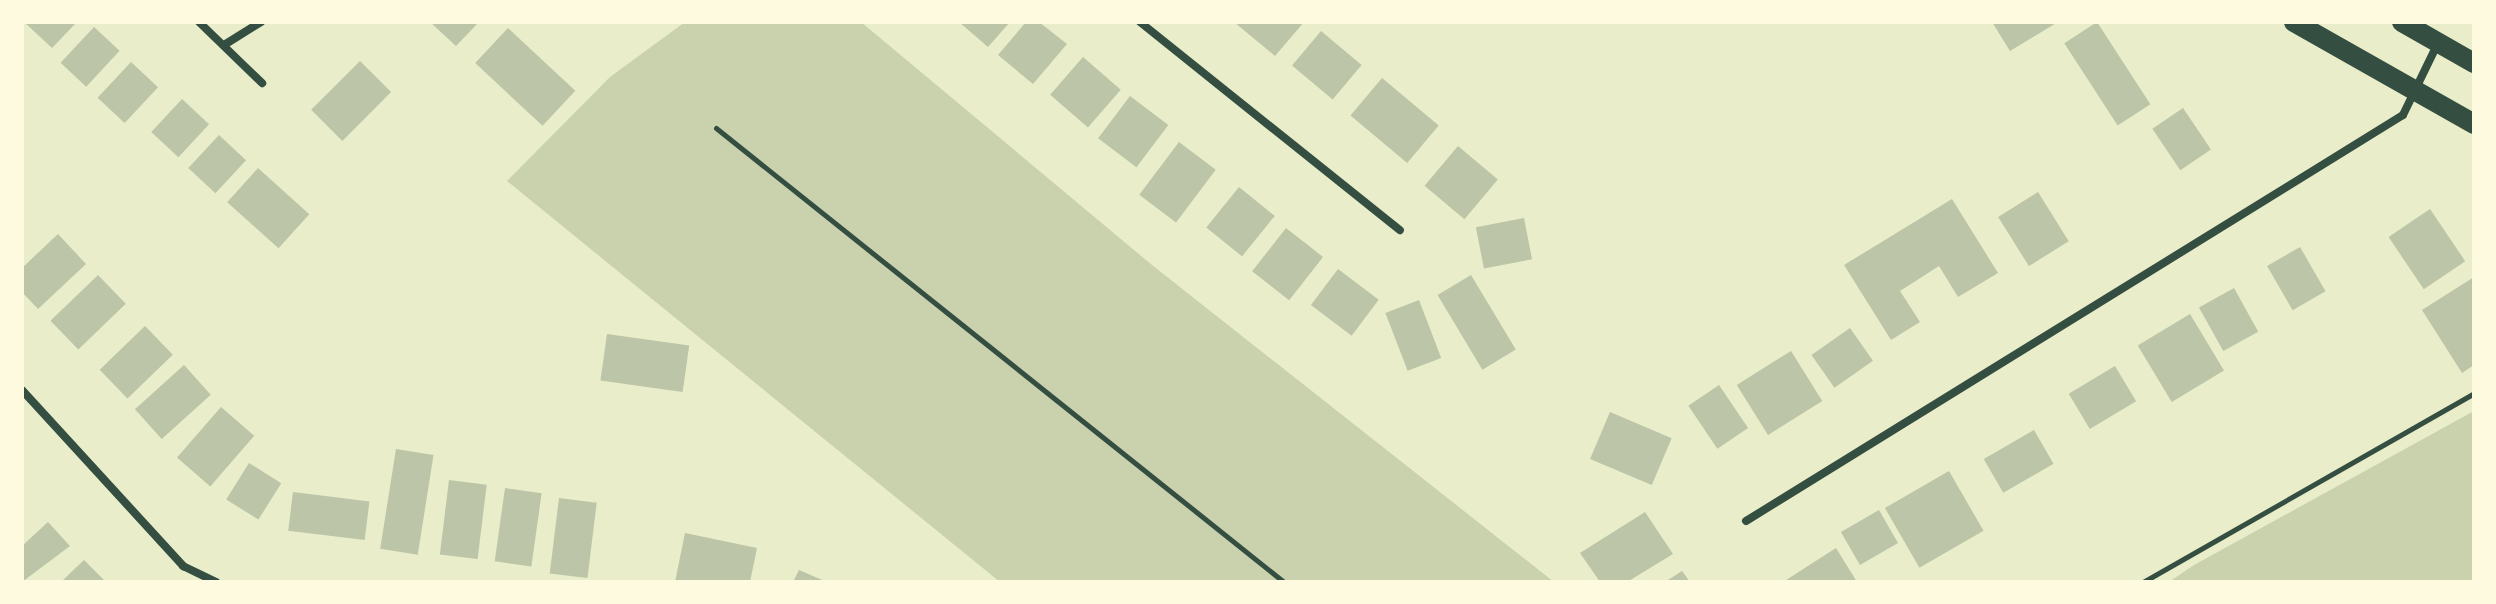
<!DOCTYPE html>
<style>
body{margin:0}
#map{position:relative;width:2496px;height:604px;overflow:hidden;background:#e9edc9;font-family:"Fira Sans Condensed",sans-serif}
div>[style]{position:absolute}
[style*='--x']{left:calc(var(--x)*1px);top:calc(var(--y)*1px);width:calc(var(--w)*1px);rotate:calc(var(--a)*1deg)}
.green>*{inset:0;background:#cad2ad}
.building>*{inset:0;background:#bcc5a7;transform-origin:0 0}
.path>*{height:5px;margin:-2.5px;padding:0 2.5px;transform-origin:2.5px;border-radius:2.5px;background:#344e41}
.minor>*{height:8px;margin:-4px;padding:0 4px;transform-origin:4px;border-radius:4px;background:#344e41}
.primary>*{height:20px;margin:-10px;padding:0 10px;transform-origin:10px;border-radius:10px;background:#344e41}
span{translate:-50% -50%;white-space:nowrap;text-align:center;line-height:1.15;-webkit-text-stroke:8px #fefae0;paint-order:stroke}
.frame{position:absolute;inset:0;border:24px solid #fefae0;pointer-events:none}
</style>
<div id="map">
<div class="green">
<div style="clip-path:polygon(685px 22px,861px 22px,1152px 265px,1554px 582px,1000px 582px,507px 181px,610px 77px)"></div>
<div style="clip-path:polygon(2474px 411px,2474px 582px,2169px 582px,2194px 565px)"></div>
</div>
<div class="building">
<div style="clip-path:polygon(24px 22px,77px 22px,52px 48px)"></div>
<div style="clip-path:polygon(430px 22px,479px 22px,456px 46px)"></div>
<div style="clip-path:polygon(959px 22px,1010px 22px,988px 47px)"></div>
<div style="clip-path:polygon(1026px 22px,1039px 22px,1067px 44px,1033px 84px,998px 55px)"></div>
<div style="clip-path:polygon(1234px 22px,1304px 22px,1275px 56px)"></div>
<div style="clip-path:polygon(1992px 22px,2058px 22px,2010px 51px)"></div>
<div style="left:2097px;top:22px;width:98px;height:39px;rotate:57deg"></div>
<div style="left:94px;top:27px;width:35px;height:49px;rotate:43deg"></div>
<div style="left:508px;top:28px;width:92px;height:48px;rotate:43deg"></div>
<div style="left:1321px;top:31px;width:53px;height:45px;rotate:40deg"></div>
<div style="left:1083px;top:57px;width:50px;height:50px;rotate:41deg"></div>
<div style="left:360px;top:61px;width:44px;height:69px;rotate:45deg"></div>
<div style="left:131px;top:62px;width:37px;height:49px;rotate:43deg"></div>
<div style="left:1382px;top:78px;width:74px;height:49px;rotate:40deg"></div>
<div style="left:1130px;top:96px;width:48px;height:53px;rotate:37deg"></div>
<div style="left:182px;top:99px;width:37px;height:45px;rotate:43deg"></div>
<div style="left:2183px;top:108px;width:50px;height:37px;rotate:56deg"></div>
<div style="left:219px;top:135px;width:37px;height:45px;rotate:43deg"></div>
<div style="left:1179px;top:142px;width:46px;height:66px;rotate:37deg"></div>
<div style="left:1458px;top:146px;width:52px;height:52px;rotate:40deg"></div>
<div style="left:258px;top:168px;width:69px;height:46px;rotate:42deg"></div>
<div style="left:1239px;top:187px;width:46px;height:52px;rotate:39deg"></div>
<div style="left:2038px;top:192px;width:58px;height:47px;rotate:58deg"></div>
<div style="clip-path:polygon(1952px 199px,1998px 273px,1958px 297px,1939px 266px,1900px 291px,1920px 322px,1891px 340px,1844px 265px)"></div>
<div style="left:2430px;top:209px;width:63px;height:50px;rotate:56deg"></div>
<div style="left:1524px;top:218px;width:42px;height:49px;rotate:79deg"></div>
<div style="left:1286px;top:228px;width:47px;height:55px;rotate:38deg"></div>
<div style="clip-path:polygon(58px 234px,86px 264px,38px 309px,22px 292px,22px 268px)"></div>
<div style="left:2300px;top:247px;width:51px;height:38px;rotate:60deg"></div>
<div style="left:1338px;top:269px;width:51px;height:45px;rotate:37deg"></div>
<div style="left:98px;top:275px;width:40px;height:66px;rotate:46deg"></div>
<div style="left:1471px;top:275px;width:87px;height:39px;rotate:59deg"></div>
<div style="clip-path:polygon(2474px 277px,2474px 365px,2462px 373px,2422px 310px)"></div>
<div style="left:2234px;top:288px;width:50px;height:40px;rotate:61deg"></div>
<div style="left:1419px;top:300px;width:62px;height:36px;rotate:69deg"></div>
<div style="left:2190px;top:314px;width:66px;height:61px;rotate:59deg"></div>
<div style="left:145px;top:326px;width:40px;height:63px;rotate:46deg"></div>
<div style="left:1850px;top:328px;width:40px;height:47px;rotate:55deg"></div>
<div style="left:607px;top:334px;width:83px;height:47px;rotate:8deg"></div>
<div style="left:1791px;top:351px;width:59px;height:64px;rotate:58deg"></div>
<div style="left:184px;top:365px;width:40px;height:66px;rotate:48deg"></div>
<div style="left:2115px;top:366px;width:41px;height:54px;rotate:59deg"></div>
<div style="left:1719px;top:385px;width:52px;height:37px;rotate:56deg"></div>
<div style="left:221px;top:407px;width:44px;height:67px;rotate:41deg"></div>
<div style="left:1610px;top:412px;width:67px;height:51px;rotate:23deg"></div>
<div style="left:2034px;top:430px;width:39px;height:58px;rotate:60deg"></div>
<div style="left:396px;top:449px;width:38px;height:101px;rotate:9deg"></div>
<div style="left:249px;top:463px;width:38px;height:43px;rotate:32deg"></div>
<div style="left:1949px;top:471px;width:69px;height:74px;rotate:60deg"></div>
<div style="left:449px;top:480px;width:38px;height:75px;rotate:7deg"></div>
<div style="left:505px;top:488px;width:37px;height:74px;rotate:8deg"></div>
<div style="left:293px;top:492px;width:77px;height:39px;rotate:7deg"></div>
<div style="left:559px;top:498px;width:38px;height:76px;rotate:7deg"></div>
<div style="left:1879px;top:510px;width:38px;height:44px;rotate:60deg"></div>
<div style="clip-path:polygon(1645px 512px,1673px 554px,1627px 582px,1600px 582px,1580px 553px)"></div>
<div style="clip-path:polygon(48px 522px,70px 546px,22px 582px,22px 546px)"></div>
<div style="clip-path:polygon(685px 533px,757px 548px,750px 582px,675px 582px)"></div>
<div style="clip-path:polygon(1836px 548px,1857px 582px,1783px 582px)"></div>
<div style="clip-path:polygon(84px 560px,106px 582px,61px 582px)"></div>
<div style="clip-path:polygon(799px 570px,827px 582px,793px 582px)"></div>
<div style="clip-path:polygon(1682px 571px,1690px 582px,1665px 582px)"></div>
</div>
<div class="path">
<div style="--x:716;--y:128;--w:727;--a:38.64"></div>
<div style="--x:2143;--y:582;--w:381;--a:-29.7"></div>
</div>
<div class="minor">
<div style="--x:199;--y:22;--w:88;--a:44.1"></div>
<div style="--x:1140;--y:22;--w:333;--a:38.7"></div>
<div style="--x:224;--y:45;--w:44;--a:-31.9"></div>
<div style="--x:22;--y:390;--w:239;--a:47.5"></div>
<div style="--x:183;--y:566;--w:37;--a:26"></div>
<div style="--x:1746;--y:521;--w:772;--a:-31.71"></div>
<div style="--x:2403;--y:115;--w:80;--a:-64.1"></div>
</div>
<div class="primary">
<div style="--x:2294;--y:22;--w:207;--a:29.5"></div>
<div style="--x:2402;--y:22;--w:83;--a:29.7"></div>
</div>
<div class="frame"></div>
</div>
